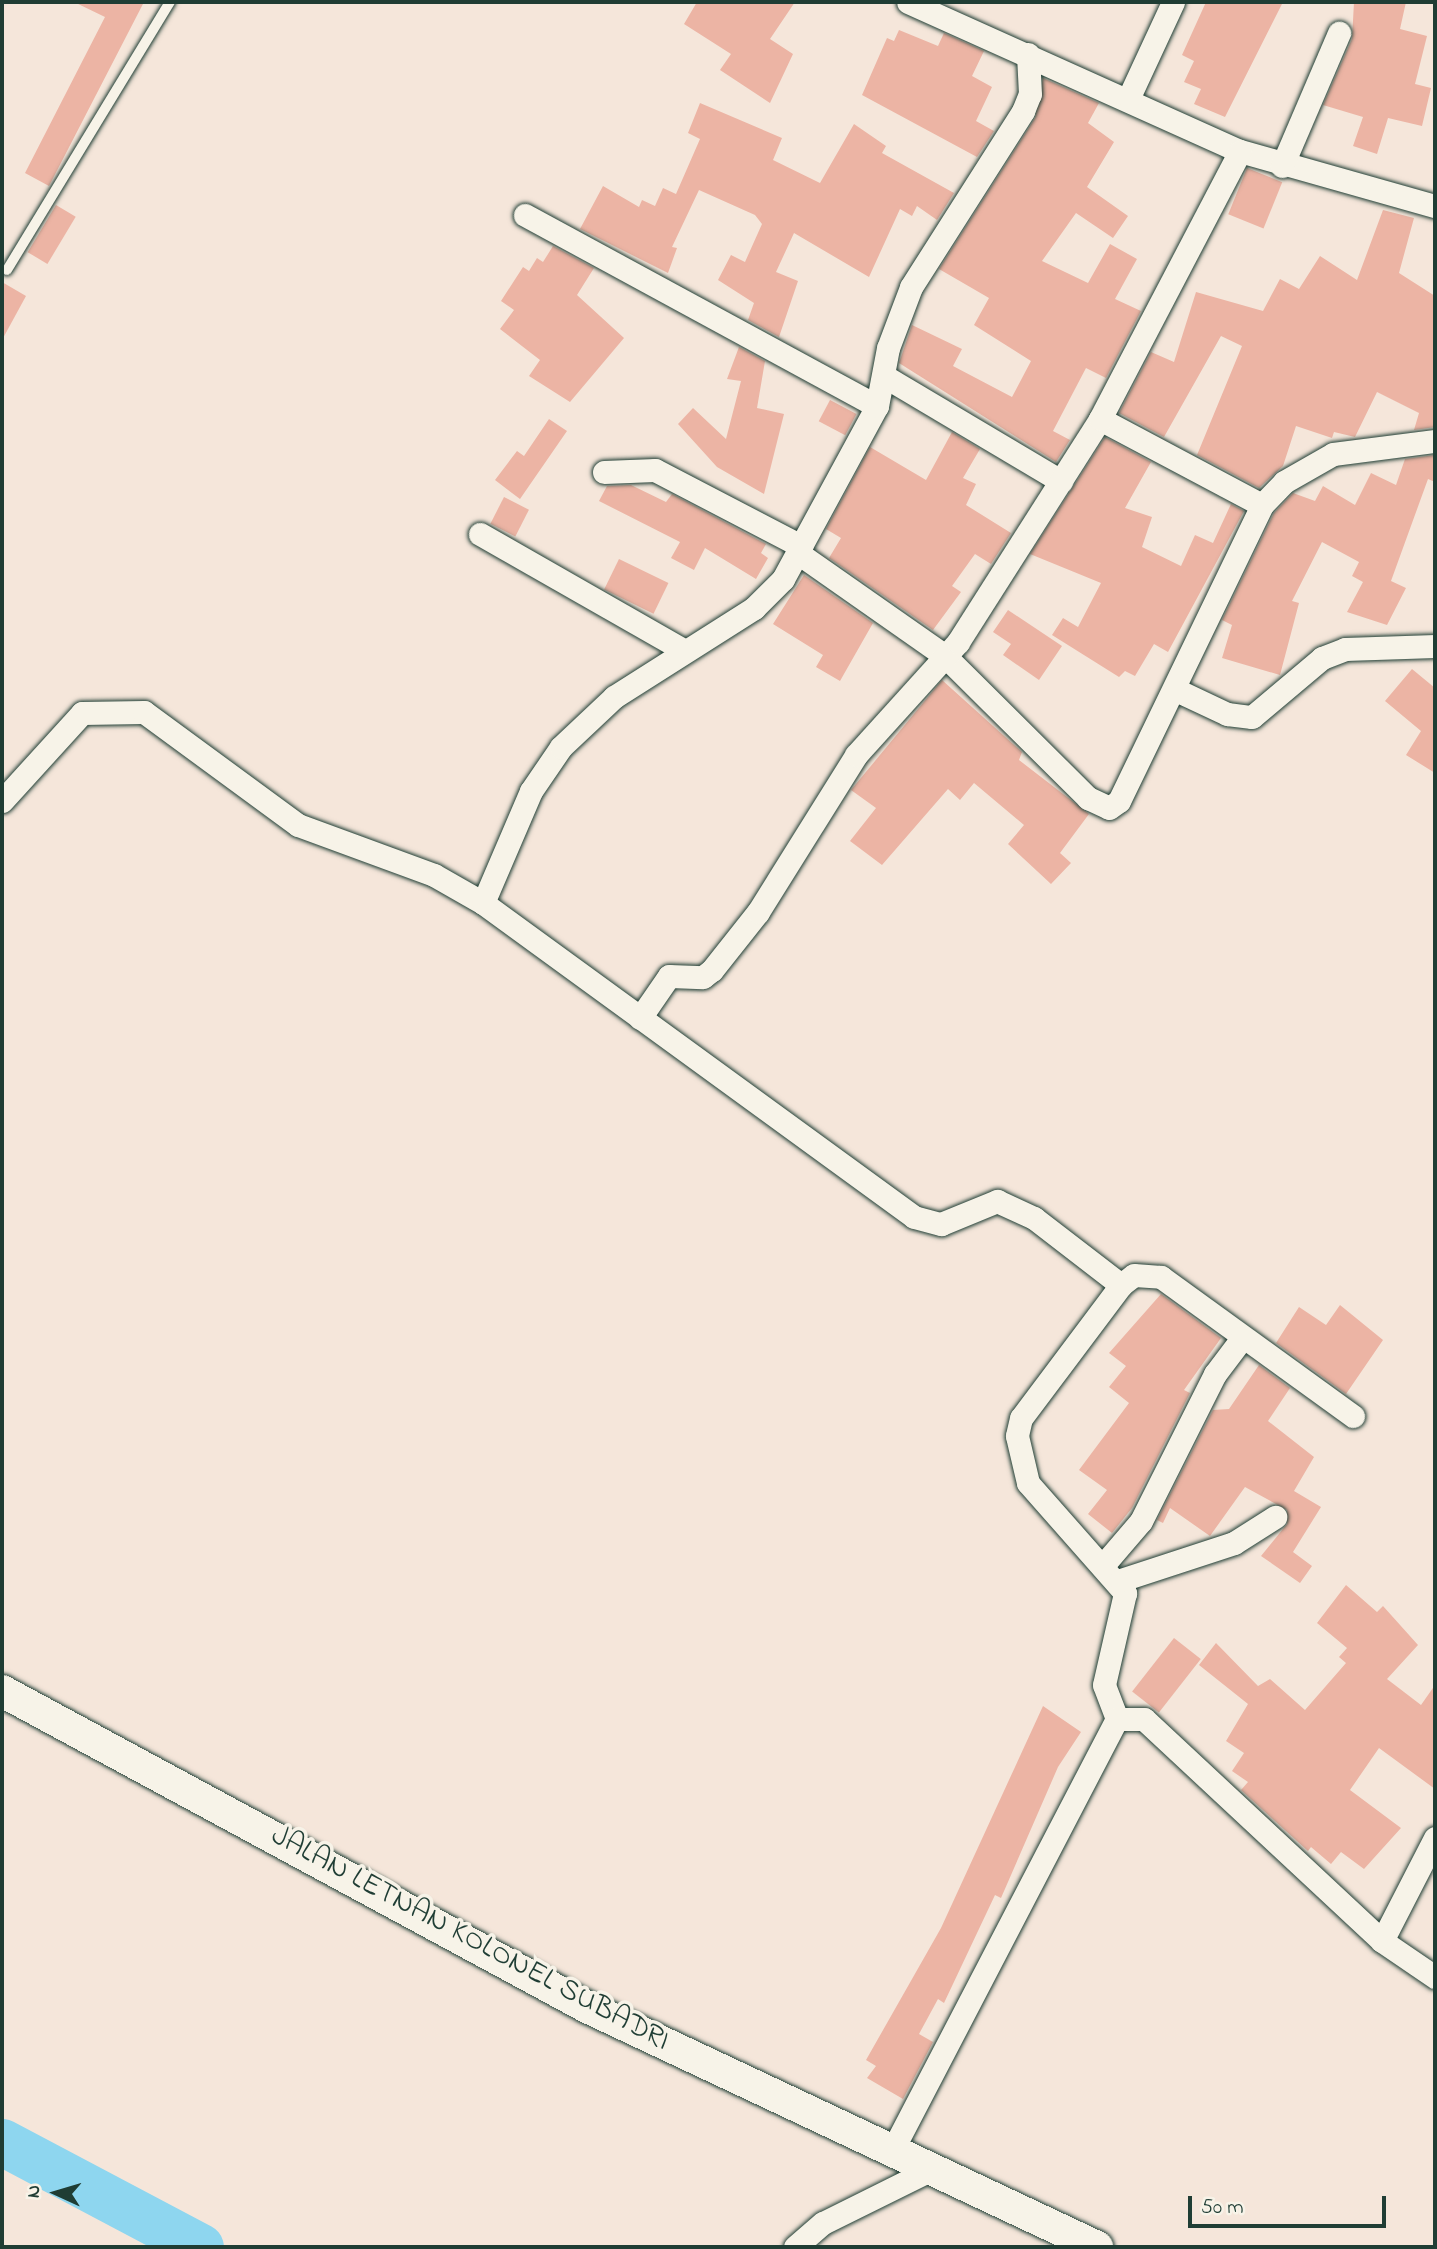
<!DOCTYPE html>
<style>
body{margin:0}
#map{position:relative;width:1437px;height:2249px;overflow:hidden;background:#f5e6da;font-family:"Indie Flower",sans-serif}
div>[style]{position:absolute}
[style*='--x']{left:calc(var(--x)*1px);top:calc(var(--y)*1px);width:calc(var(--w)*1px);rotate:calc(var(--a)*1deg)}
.river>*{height:47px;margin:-23.5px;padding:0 23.5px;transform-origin:23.5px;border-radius:23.5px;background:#8ed6ef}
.building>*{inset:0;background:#ecb4a4;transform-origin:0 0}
.roads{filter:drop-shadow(0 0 2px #1f3d34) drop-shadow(0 0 2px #1f3d34)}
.lane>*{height:10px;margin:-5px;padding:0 5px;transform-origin:5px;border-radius:5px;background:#f7f3e8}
.street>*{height:23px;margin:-11.5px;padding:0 11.5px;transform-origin:11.5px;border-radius:11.5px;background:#f7f3e8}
.secondary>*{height:32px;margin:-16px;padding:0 16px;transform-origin:16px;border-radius:16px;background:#f7f3e8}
span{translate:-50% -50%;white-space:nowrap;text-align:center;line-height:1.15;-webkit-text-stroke:7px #f7f3e8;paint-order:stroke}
.street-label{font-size:30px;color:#1f3d34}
.frame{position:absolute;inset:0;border:4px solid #1f3d34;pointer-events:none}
.north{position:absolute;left:21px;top:2158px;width:70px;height:70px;-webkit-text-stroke:5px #f7f3e8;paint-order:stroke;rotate:274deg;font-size:19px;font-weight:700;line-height:28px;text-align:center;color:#1f3d34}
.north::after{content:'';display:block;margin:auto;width:24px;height:32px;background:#1f3d34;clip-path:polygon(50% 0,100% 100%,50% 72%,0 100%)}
.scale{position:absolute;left:1188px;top:2196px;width:198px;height:32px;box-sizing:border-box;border:4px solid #1f3d34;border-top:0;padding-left:9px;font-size:21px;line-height:24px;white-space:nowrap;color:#1f3d34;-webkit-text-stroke:5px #f7f3e8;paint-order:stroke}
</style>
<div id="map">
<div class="river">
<div style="--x:2;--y:2142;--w:224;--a:27.9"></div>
</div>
<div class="building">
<div style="clip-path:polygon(74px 2px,144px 2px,49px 186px,25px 173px,105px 17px)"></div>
<div style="clip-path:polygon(697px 2px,795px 2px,770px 39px,793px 54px,770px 103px,720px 70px,731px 54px,684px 24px)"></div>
<div style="clip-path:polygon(1206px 2px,1283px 2px,1225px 117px,1194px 104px,1201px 89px,1184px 82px,1194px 61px,1182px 55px)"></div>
<div style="clip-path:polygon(1354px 2px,1406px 2px,1400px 29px,1427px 36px,1415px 84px,1431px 88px,1422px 126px,1388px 118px,1377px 154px,1353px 146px,1363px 117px,1323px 105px,1352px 39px)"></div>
<div style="clip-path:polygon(899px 30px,938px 46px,944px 33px,984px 51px,972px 76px,992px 87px,976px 121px,994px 131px,977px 157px,862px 95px,887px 38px,894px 41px)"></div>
<div style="clip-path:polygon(1043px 78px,1099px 103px,1088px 123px,1114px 142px,1087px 187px,1128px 216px,1113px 238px,1076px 213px,1042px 261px,1088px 283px,1110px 244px,1137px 259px,1115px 299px,1141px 311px,1106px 378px,1086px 368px,1053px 431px,1070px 440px,1056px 462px,899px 363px,912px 325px,962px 349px,953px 366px,1012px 397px,1031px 361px,974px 325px,989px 298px,939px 269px,1035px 118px)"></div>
<div style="clip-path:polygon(700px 103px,782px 138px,773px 160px,820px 183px,854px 124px,886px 146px,882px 153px,954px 193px,937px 220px,917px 206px,912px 216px,900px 209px,869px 277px,794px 233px,776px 272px,798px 281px,779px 337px,748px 320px,754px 303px,718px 280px,731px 255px,745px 262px,762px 224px,755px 215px,699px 190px,672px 247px,677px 248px,668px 273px,580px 229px,603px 186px,639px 207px,642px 200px,655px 206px,663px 188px,676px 194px,700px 139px,688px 133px)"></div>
<div style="left:1247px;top:168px;width:38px;height:50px;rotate:22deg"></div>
<div style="left:56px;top:205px;width:23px;height:55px;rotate:31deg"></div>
<div style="clip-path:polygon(1383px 210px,1414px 218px,1399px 273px,1435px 296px,1435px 427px,1414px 430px,1419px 413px,1377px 392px,1355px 437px,1334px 432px,1332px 438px,1296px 426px,1283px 466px,1259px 488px,1197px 455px,1242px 346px,1221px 336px,1164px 437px,1119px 413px,1151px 352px,1174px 362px,1196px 292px,1263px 311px,1280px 279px,1299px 289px,1320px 256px,1357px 280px)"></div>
<div style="clip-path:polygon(553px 246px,594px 268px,577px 295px,624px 338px,570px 402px,529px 376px,540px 360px,500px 329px,514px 310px,501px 301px,523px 267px,529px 271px,537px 258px,543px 262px)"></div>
<div style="clip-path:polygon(2px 282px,26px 296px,2px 340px)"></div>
<div style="clip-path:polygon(739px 347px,765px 361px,757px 408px,784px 414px,764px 494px,717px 467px,678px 424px,693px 408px,726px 439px,741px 381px,727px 379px)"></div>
<div style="left:830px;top:400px;width:30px;height:24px;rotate:28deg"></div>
<div style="clip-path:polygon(549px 419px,567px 431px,520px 499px,495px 480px,517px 451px,524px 456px)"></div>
<div style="clip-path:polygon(952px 432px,980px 449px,963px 478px,976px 484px,966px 505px,1011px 533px,991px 564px,975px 554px,952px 586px,961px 592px,933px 630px,829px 558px,841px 538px,826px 529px,870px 447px,926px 480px)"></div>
<div style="clip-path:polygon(1105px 437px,1151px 462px,1125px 508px,1152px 517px,1142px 547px,1181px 566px,1195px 535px,1213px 543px,1231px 504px,1244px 511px,1168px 652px,1154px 644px,1135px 676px,1125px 671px,1119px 677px,1052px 635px,1063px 618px,1078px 627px,1101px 583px,1030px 554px)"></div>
<div style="clip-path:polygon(1435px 455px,1435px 482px,1428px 479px,1391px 581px,1406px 588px,1387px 625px,1347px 612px,1363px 582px,1352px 576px,1359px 562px,1322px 542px,1292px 601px,1299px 603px,1280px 675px,1222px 658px,1232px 625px,1222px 620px,1274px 513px,1293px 493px,1315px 501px,1323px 486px,1355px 505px,1371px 473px,1396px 485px,1405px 459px)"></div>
<div style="clip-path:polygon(631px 485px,666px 502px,672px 494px,766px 544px,761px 553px,768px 558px,756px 579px,705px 548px,694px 570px,671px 558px,680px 542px,599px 501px,607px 486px)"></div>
<div style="left:504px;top:497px;width:28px;height:30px;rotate:27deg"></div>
<div style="left:619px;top:559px;width:55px;height:34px;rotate:26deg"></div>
<div style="clip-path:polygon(804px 575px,873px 623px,840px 681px,816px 667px,823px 655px,773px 624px)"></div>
<div style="clip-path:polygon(1008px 610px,1062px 646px,1039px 680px,1003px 655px,1011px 644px,993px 632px)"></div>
<div style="clip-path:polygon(1412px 669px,1435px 688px,1435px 773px,1406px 755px,1421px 731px,1385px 701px)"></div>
<div style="clip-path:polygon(942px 680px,1022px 752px,1019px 760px,1089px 814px,1060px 853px,1071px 863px,1051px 884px,1008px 844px,1024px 825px,974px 783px,960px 800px,948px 789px,882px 865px,850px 841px,876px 808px,851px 790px)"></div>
<div style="clip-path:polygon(1161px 1294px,1221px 1338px,1184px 1390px,1190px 1393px,1132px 1508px,1112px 1533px,1088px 1514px,1107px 1490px,1079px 1470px,1129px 1403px,1109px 1387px,1126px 1366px,1109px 1353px)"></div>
<div style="clip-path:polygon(1340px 1305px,1383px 1340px,1346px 1394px,1276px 1343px,1299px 1307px,1326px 1325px)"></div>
<div style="clip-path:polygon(1259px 1365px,1290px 1388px,1268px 1421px,1314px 1457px,1294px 1491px,1321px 1507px,1293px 1552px,1312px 1566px,1300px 1583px,1261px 1556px,1287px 1524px,1287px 1510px,1245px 1487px,1210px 1536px,1170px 1508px,1163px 1523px,1157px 1520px,1213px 1410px,1229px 1409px)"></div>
<div style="clip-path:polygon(1346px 1585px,1377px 1612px,1383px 1606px,1418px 1645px,1387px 1679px,1421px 1705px,1435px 1685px,1435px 1789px,1379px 1748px,1350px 1790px,1401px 1828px,1364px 1869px,1341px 1852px,1331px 1864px,1311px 1847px,1308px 1851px,1241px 1790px,1248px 1782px,1232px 1771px,1244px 1753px,1226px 1741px,1248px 1704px,1199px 1665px,1216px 1643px,1258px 1686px,1270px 1679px,1305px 1710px,1346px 1663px,1339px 1657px,1347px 1648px,1317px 1623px)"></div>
<div style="left:1174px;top:1638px;width:34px;height:68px;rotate:38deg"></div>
<div style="clip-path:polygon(1043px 1706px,1081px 1732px,1058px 1767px,1001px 1898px,995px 1895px,944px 2003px,938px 1999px,919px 2034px,933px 2042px,903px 2099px,867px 2078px,876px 2066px,866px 2060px,941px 1928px)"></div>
</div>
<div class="roads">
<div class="lane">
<div style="--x:7;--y:270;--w:314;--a:-58.7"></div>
</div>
<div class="street">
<div style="--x:908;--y:2;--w:364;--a:24.2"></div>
<div style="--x:1240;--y:151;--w:203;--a:15.8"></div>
<div style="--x:1129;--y:97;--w:105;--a:-65.1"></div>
<div style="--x:1282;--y:166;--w:145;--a:-66.8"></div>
<div style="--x:525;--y:215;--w:400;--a:28.5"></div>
<div style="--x:884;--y:376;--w:206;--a:30.7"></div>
<div style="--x:1100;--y:419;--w:183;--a:28"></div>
<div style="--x:1262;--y:505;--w:32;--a:-46"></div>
<div style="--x:1284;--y:482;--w:56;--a:-29.7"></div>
<div style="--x:1333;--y:454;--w:103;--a:-7.3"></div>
<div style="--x:604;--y:472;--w:51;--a:-2.2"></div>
<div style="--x:655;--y:470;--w:165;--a:27.5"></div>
<div style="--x:480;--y:534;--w:234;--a:29.7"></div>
<div style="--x:798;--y:553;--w:179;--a:35"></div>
<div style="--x:945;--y:656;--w:202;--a:44.8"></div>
<div style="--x:1088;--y:798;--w:23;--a:25"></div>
<div style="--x:1109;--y:808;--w:12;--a:-35"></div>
<div style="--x:1119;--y:801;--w:329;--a:-64.2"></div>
<div style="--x:1174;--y:689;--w:59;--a:25.3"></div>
<div style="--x:1227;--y:714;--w:25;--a:7"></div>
<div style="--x:1252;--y:717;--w:92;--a:-40.1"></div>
<div style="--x:1322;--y:658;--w:25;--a:-21"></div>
<div style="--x:1345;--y:649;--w:90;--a:-1.9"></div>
<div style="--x:2;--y:801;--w:119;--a:-47.7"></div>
<div style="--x:82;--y:713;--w:62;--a:-0.9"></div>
<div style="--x:144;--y:712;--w:191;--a:36.3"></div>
<div style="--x:298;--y:825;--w:145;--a:20.2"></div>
<div style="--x:434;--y:875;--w:56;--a:29.7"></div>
<div style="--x:483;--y:903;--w:533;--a:36.07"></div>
<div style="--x:914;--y:1217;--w:28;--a:15"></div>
<div style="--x:941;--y:1224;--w:61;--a:-22.3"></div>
<div style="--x:997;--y:1201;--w:41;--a:24.7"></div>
<div style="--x:1034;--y:1218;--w:110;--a:37.6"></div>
<div style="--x:1121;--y:1285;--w:166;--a:126.9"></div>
<div style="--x:1021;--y:1418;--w:18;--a:103"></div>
<div style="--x:1017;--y:1436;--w:48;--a:76.8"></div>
<div style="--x:1028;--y:1483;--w:147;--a:48.6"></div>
<div style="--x:1125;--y:1593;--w:94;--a:102.9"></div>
<div style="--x:1104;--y:1685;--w:36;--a:69"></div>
<div style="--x:483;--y:903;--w:122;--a:-66.8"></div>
<div style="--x:531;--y:791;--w:53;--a:-55.7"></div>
<div style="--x:561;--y:747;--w:73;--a:-43.3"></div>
<div style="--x:614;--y:697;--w:166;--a:-32.4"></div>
<div style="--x:754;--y:608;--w:41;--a:-45"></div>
<div style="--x:783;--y:579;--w:197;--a:-61.5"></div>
<div style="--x:877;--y:406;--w:59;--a:-79.3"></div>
<div style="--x:888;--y:348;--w:65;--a:-69.3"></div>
<div style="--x:911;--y:287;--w:209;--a:-57.5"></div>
<div style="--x:1023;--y:111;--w:18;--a:-68"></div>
<div style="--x:1030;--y:94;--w:40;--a:-92.9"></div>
<div style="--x:640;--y:1018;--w:51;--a:-55.4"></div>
<div style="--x:669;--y:976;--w:34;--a:2"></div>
<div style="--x:703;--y:977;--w:11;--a:-38"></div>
<div style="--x:712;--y:970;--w:74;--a:-51.6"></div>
<div style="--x:758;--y:912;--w:185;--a:-58"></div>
<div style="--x:856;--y:755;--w:152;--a:-47.9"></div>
<div style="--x:958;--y:642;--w:264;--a:-57.5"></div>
<div style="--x:1100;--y:419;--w:302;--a:-62.4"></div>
<div style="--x:1121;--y:1285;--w:16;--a:-38"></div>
<div style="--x:1134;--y:1275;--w:27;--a:4"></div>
<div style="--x:1161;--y:1277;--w:237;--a:35.9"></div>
<div style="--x:1105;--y:1563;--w:55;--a:-49.4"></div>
<div style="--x:1141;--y:1521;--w:165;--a:-63.3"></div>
<div style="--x:1215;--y:1374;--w:46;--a:-52.9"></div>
<div style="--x:1121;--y:1580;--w:119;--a:-18.1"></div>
<div style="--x:1234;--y:1543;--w:49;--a:-32.4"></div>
<div style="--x:1382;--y:1941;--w:64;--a:34.2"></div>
<div style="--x:893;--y:2149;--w:485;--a:-62.5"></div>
<div style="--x:1117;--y:1719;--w:27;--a:0"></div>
<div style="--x:1144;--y:1719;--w:325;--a:43"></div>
<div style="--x:1382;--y:1941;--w:116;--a:-62.8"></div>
<div style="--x:795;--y:2247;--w:37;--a:-41"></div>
<div style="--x:823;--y:2223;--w:119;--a:-26.4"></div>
</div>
<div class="secondary">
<div style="--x:2;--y:1691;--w:665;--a:28.38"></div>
<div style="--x:587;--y:2007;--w:564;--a:25.2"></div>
</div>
</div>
<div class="street-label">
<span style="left:470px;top:1939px;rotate:28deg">JALAN LETNAN KOLONEL SUBADRI</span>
</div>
<div class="frame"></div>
<div class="north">N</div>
<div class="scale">50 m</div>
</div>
